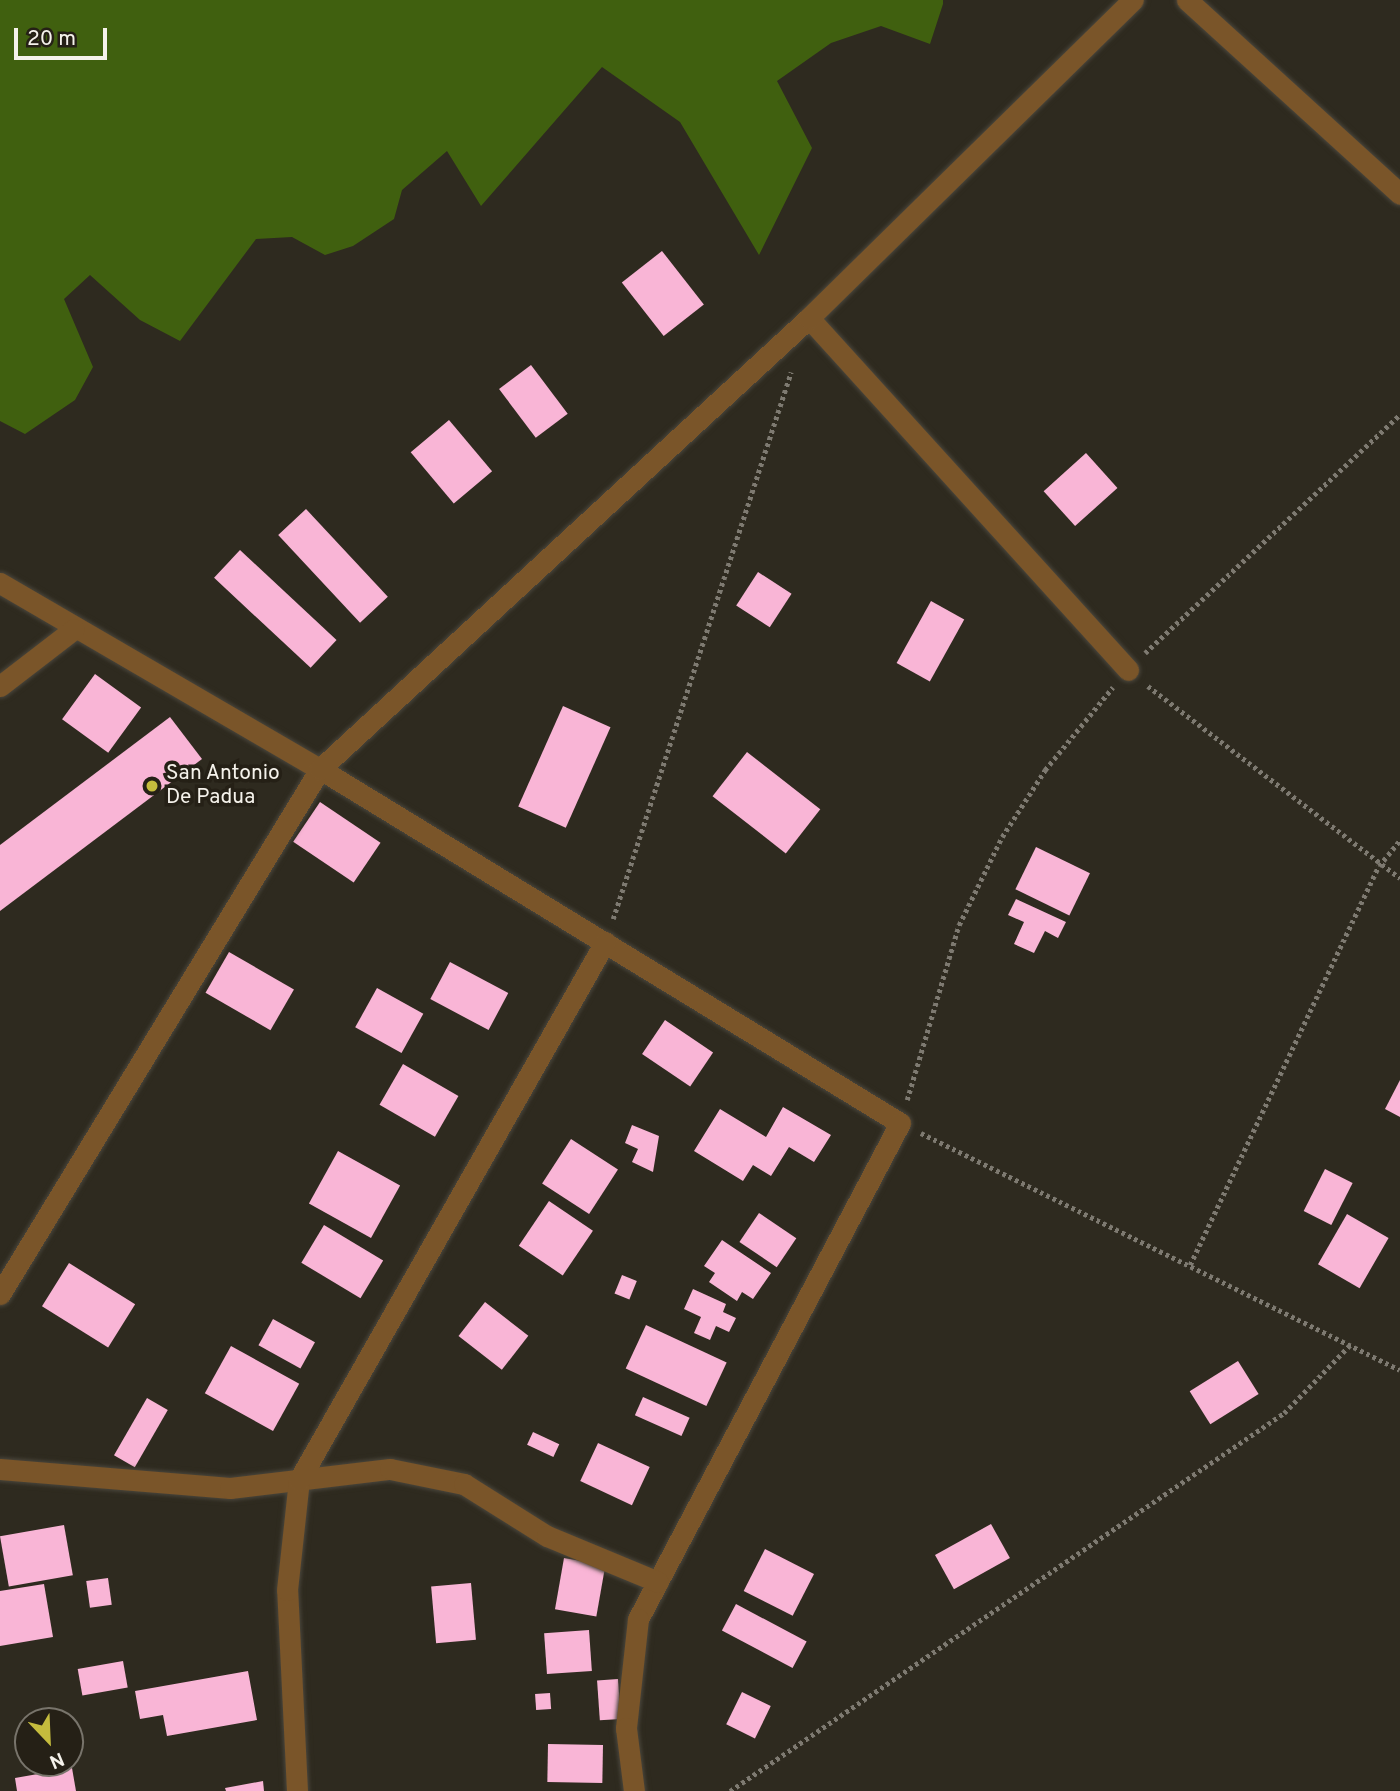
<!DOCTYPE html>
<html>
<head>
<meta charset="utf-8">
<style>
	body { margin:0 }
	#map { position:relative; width:1400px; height:1791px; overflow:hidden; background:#2e2a1f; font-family:Overpass,sans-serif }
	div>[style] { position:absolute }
	.forest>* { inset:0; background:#40600f }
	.building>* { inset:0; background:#f9b5d6; transform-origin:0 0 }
	.path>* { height:4.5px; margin-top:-2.25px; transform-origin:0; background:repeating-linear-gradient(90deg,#7e7a71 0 3.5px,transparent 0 7px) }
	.roads { filter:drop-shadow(0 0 2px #4a463c) drop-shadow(0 0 2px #4a463c) }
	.street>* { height:21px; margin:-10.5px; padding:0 10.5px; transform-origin:10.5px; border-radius:10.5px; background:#7a5529 }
	.dots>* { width:19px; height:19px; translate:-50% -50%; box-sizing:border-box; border:4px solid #252016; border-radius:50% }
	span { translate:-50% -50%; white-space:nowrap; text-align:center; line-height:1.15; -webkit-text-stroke:7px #252016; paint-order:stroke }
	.poi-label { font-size:21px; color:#f5f2eb }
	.left { translate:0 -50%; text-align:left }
	.north { position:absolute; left:14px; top:1707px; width:70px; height:70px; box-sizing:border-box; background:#252016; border:2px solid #78746b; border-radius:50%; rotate:157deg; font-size:19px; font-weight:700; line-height:28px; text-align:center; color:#f5f2eb }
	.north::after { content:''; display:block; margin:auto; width:24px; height:32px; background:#c5bc3d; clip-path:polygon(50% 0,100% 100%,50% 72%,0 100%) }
	.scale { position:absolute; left:14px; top:28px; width:93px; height:32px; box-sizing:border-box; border:4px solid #f5f2eb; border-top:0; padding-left:9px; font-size:21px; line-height:24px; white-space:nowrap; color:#f5f2eb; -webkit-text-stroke:5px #252016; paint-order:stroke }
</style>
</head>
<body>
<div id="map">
	<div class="forest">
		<i style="clip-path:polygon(0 0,943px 0,943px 4px,930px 44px,881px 26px,831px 43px,777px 81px,812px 148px,759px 255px,680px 122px,602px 67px,481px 206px,447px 151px,402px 190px,394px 219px,353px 246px,325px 255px,292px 237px,256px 239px,180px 341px,140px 320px,90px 275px,64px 299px,93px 367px,75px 400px,25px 434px,0 421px)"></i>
	</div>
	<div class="building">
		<i style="left:662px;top:251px;width:68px;height:51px;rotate:52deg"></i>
		<i style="left:531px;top:365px;width:61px;height:40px;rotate:53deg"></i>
		<i style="left:449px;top:420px;width:67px;height:50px;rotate:50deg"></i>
		<i style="left:1086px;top:453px;width:47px;height:57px;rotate:48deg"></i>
		<i style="left:306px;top:509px;width:120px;height:38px;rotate:47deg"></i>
		<i style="left:240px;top:550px;width:132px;height:38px;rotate:43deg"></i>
		<i style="left:758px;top:572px;width:40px;height:40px;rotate:33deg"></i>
		<i style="left:931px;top:601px;width:38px;height:71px;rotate:29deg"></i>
		<i style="left:95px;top:674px;width:57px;height:56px;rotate:36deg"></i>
		<i style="left:563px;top:706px;width:52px;height:110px;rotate:24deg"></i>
		<i style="clip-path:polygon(170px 717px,202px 759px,0 911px,0 845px)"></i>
		<i style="left:747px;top:752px;width:93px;height:56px;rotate:38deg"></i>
		<i style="left:320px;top:802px;width:73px;height:48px;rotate:34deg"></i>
		<i style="left:1036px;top:847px;width:60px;height:47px;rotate:26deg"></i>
		<i style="clip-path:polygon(1016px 899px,1066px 922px,1058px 938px,1045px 931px,1034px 953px,1014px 944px,1024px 922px,1008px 915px)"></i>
		<i style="left:229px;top:952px;width:75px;height:47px;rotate:30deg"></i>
		<i style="left:450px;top:962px;width:66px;height:42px;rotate:28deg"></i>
		<i style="left:377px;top:988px;width:53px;height:45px;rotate:29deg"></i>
		<i style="left:665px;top:1020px;width:58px;height:41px;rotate:34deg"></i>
		<i style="left:403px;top:1064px;width:64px;height:47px;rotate:30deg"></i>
		<i style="clip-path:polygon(1400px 1080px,1400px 1117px,1385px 1109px)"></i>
		<i style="clip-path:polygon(783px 1107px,831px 1135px,814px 1162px,789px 1147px,771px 1176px,753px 1165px,743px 1181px,694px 1151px,720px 1109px,766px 1137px)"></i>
		<i style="clip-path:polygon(632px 1125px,659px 1136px,653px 1172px,632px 1162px,638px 1149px,625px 1143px)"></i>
		<i style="left:571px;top:1139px;width:56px;height:53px;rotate:33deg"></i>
		<i style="left:338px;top:1151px;width:71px;height:60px;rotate:29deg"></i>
		<i style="left:1325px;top:1169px;width:31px;height:47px;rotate:27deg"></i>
		<i style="left:549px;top:1201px;width:53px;height:54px;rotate:34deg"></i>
		<i style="left:759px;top:1213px;width:45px;height:35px;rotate:34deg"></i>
		<i style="left:1347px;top:1214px;width:48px;height:58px;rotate:30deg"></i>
		<i style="left:324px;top:1225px;width:69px;height:44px;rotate:31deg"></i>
		<i style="clip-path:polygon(722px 1240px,771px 1273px,753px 1299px,742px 1292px,737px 1301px,709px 1282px,715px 1273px,704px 1266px)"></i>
		<i style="left:69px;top:1263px;width:78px;height:51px;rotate:32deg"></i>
		<i style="left:622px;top:1275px;width:16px;height:20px;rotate:22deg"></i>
		<i style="clip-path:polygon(693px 1289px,726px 1304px,723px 1312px,736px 1318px,729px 1332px,716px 1326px,710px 1340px,694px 1333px,701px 1317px,684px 1309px)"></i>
		<i style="left:485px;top:1302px;width:55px;height:43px;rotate:38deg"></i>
		<i style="left:273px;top:1319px;width:48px;height:30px;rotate:29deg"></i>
		<i style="left:646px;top:1325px;width:89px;height:48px;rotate:25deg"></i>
		<i style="left:231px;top:1346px;width:78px;height:54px;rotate:29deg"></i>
		<i style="left:1238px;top:1361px;width:39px;height:57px;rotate:58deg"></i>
		<i style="left:643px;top:1397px;width:51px;height:20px;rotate:24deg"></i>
		<i style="left:147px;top:1398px;width:24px;height:66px;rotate:30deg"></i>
		<i style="left:533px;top:1432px;width:29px;height:14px;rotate:25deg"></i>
		<i style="left:598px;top:1443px;width:57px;height:42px;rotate:25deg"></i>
		<i style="left:991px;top:1524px;width:39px;height:64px;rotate:61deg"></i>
		<i style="left:64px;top:1525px;width:51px;height:65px;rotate:80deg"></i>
		<i style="left:765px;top:1549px;width:55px;height:47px;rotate:27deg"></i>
		<i style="left:564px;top:1558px;width:42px;height:52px;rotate:10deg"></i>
		<i style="left:108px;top:1578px;width:27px;height:22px;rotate:82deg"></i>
		<i style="left:471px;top:1583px;width:57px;height:40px;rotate:85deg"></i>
		<i style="clip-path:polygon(44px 1584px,53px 1637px,0 1646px,0 1591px)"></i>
		<i style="left:736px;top:1604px;width:80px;height:30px;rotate:28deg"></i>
		<i style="left:589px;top:1630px;width:41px;height:45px;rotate:86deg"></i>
		<i style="left:123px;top:1661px;width:27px;height:46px;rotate:80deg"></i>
		<i style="clip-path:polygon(248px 1671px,257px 1720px,167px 1736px,163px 1715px,140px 1719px,135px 1691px)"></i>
		<i style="left:618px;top:1679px;width:40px;height:21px;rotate:86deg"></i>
		<i style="left:742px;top:1692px;width:32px;height:36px;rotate:26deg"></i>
		<i style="left:550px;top:1693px;width:16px;height:15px;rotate:86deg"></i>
		<i style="clip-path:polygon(28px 1726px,28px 1760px,23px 1761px,18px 1728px)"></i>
		<i style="left:548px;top:1744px;width:55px;height:38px;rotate:1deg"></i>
		<i style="clip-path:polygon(72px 1768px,76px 1791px,17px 1791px,15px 1778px)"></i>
		<i style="clip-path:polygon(263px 1781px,264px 1791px,226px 1791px,225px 1788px)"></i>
	</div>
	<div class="path">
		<i style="left:1145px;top:653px;width:349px;rotate:-43.1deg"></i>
		<i style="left:1148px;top:686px;width:317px;rotate:37.3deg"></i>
		<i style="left:613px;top:919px;width:575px;rotate:-71.97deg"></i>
		<i style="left:907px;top:1100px;width:183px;rotate:-73.5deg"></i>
		<i style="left:959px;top:925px;width:98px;rotate:-64deg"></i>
		<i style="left:1002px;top:837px;width:80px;rotate:-57.3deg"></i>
		<i style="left:1045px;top:770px;width:107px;rotate:-50.7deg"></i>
		<i style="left:921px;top:1133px;width:534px;rotate:26.33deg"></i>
		<i style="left:1190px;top:1265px;width:441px;rotate:-64.7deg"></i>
		<i style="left:1379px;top:866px;width:33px;rotate:-51deg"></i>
		<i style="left:730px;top:1791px;width:671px;rotate:-34.31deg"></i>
		<i style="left:1284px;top:1413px;width:95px;rotate:-45.9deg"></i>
	</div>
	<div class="roads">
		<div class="street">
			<i style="left:1187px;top:0;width:288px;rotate:42.3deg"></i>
			<i style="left:809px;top:318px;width:475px;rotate:47.8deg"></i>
			<i style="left:0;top:583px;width:370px;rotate:30.2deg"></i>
			<i style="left:320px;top:769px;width:679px;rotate:31.4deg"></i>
			<i style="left:900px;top:1123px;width:561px;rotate:117.84deg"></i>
			<i style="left:638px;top:1619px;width:110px;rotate:96.3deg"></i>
			<i style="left:626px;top:1728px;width:64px;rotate:82.8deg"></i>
			<i style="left:0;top:686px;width:93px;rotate:-37.6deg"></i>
			<i style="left:0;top:1294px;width:615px;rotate:-58.64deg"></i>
			<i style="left:320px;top:769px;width:665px;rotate:-42.69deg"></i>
			<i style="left:809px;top:318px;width:454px;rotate:-44.5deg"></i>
			<i style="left:0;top:1469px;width:231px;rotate:4.7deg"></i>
			<i style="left:230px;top:1488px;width:161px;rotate:-6.8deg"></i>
			<i style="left:390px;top:1469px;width:76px;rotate:11.5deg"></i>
			<i style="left:464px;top:1484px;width:98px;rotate:32.1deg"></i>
			<i style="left:547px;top:1536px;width:120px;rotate:22.5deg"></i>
			<i style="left:297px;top:1791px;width:201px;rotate:-92.8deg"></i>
			<i style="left:287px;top:1590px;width:111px;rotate:-83.8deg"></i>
			<i style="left:299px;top:1480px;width:619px;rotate:-60.37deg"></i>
		</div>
	</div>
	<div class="dots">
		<i style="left:152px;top:786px;background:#c5bc3d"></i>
	</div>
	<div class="poi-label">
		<span class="left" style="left:166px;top:786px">San Antonio<br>De Padua</span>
	</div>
	<div class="north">N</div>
	<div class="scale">20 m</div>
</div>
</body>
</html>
